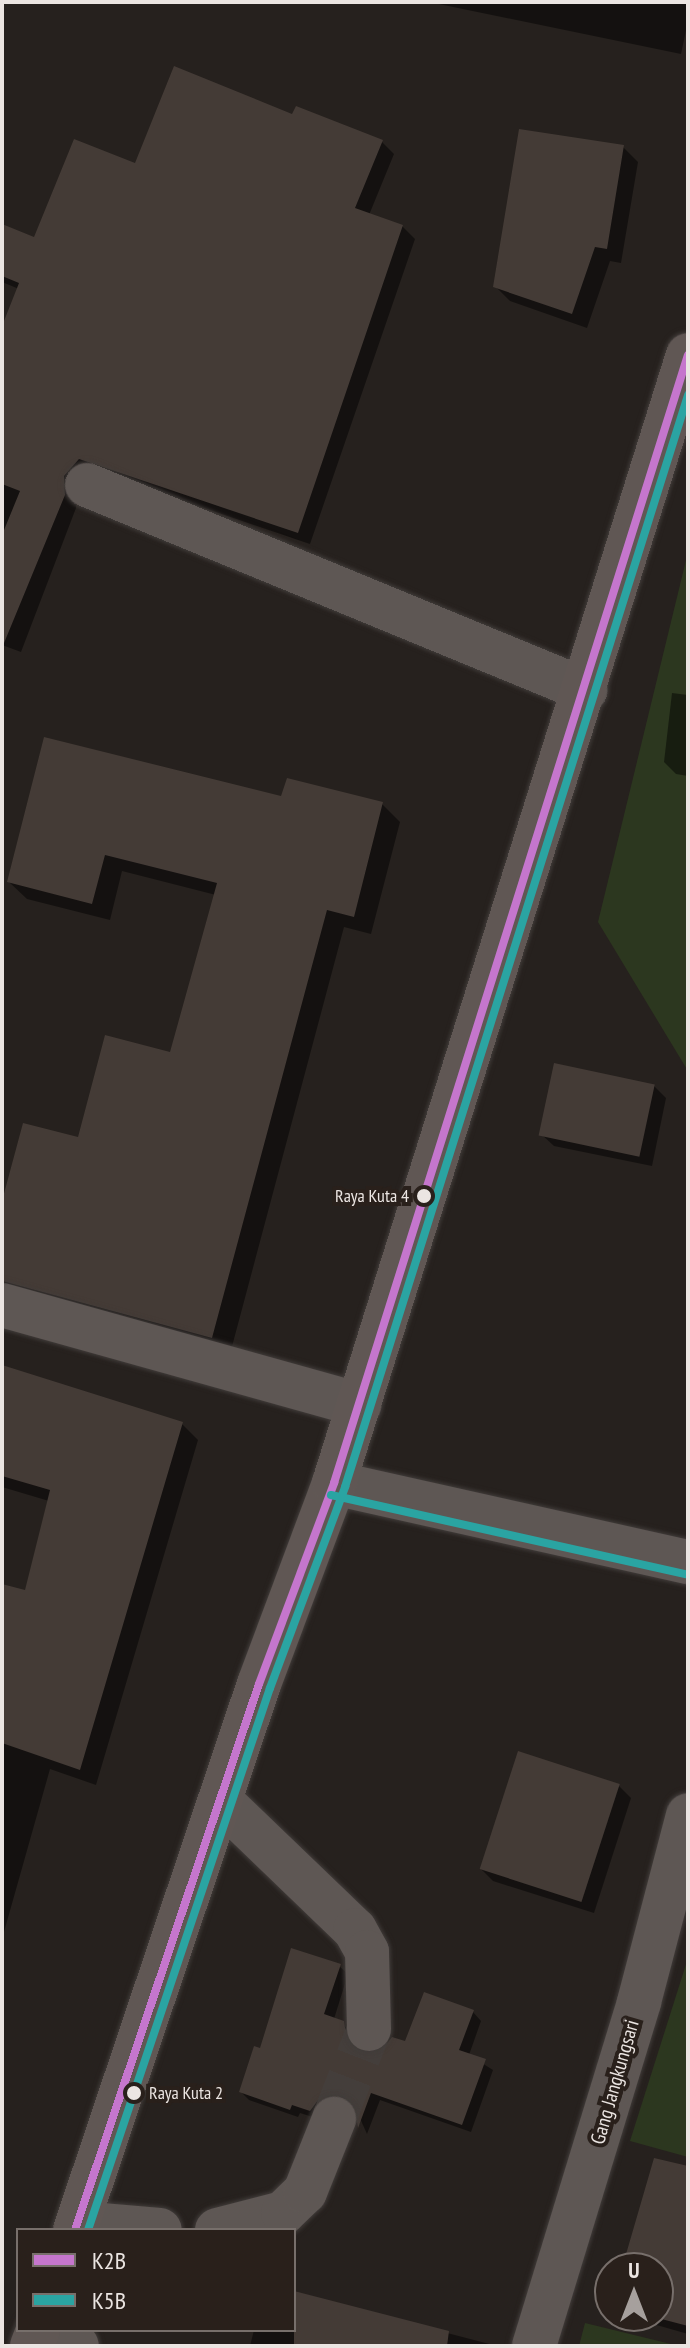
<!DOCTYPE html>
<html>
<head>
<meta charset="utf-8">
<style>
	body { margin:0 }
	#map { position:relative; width:690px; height:2348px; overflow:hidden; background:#26211e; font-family:"PT Sans Narrow",sans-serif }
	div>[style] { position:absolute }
	.green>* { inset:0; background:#2c371f }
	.shadow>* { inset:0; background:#0007 }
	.building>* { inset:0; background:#443b36; transform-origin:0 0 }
	.minor-tunnel>* { height:44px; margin-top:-22px; transform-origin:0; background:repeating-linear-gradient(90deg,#443e3b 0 44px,transparent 0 66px) }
	.roads { filter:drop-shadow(0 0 2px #413c3a) drop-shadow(0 0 2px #413c3a) }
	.minor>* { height:44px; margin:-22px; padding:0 22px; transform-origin:22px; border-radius:22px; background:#5e5754 }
	.major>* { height:44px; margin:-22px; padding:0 22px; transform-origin:22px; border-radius:22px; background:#605754 }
	.bus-1>* { height:8px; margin:-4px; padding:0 4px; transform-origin:4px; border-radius:4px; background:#c576cd }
	.bus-2>* { height:8px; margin:-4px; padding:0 4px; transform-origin:4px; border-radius:4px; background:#2aa4a2 }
	.dots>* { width:22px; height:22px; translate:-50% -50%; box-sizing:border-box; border:4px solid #29201b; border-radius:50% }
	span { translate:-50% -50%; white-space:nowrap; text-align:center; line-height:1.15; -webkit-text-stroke:8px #29201b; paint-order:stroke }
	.bus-label { font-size:18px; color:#ebe5e2 }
	.right { translate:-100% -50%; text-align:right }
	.left { translate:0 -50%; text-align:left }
	.street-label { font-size:20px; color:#ebe5e2 }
	.frame { position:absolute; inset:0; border:4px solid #ebe5e2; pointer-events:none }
	.legend { position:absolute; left:16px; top:2228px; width:280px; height:104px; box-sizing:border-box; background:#29201b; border:2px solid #776f6b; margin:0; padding:10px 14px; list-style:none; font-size:24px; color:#ebe5e2 }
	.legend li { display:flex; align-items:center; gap:16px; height:40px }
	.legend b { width:40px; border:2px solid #776f6b }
	.north { position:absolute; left:594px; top:2252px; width:80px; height:80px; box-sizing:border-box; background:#29201b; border:2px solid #776f6b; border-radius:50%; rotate:0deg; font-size:22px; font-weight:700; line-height:32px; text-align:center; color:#ebe5e2 }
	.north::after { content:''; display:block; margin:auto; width:28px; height:36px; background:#a6a09d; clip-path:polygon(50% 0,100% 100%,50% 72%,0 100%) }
</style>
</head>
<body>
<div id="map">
	<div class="green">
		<i style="clip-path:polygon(688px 552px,688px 1071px,598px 922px)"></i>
		<i style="clip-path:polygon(688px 1958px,688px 2157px,630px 2141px)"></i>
		<i style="clip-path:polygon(585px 2323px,679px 2346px,579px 2346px)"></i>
	</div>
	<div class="shadow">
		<i style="clip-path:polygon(429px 2px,688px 2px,688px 21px,681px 54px)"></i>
		<i style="clip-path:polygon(294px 117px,382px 142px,394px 154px,369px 215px,402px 226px,415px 239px,310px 544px,92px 470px,75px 489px,76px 508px,21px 652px,2px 645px,2px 331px,19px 289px,2px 282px,2px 226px,35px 240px,136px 165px)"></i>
		<i style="clip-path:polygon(623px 147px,638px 162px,621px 263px,610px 261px,587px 328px,510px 301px,495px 286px)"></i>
		<i style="clip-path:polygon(672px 693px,688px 695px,688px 776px,676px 774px,664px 762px)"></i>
		<i style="clip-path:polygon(282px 799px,382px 804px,400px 822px,371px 934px,344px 927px,230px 1354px,2px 1296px,2px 1209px,172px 1054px,216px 895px,122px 871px,110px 920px,27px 899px,9px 882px)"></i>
		<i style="clip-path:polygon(654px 1086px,666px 1098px,652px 1166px,554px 1146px,541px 1134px)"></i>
		<i style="clip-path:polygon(2px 1367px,182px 1424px,198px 1440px,96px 1785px,50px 1769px,2px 1939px,2px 1586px,26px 1593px,49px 1501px,2px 1487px)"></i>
		<i style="clip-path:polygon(619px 1786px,631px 1798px,594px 1913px,493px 1881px,481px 1869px)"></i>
		<i style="clip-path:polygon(339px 1966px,348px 1974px,334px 2019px,352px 2031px,355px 2051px,382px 2053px,473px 2012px,481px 2021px,469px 2055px,493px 2070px,471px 2132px,380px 2100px,367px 2134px,353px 2103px,328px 2107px,319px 2119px,300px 2113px,298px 2117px,249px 2100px,241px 2092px,261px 2050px)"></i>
		<i style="clip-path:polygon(688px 2168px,688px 2334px,625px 2316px,658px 2316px,658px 2268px,625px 2268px)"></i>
		<i style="clip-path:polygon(294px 2293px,497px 2346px,250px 2346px,254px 2330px,294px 2330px)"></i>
	</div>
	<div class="building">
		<i style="clip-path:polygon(174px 66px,292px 114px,296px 106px,383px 140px,355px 208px,403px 225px,298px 533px,79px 459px,64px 476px,65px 495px,2px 648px,2px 535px,20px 491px,2px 484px,2px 326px,19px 283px,2px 276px,2px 224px,34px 237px,74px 139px,135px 163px)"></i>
		<i style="clip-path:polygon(519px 129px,624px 145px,607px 249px,595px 247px,572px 314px,493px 287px)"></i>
		<i style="clip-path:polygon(44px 737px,281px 796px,287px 778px,383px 802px,354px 917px,327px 910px,212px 1338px,2px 1281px,2px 1201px,23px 1123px,78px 1137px,105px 1035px,170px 1052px,217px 883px,105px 855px,92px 904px,7px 882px)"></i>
		<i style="left:554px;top:1063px;width:103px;height:74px;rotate:12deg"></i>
		<i style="clip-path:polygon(2px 1365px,183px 1422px,80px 1770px,2px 1743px,2px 1584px,25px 1590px,50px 1490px,2px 1476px)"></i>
		<i style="left:518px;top:1751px;width:107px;height:124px;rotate:18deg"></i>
		<i style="clip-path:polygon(291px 1948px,341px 1964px,324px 2014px,344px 2021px,347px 2041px,358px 2051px,381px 2051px,392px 2037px,405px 2041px,424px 1992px,474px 2010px,459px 2050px,486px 2059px,462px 2125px,371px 2093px,358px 2128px,354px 2104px,342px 2096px,319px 2099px,310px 2111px,292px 2105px,290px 2110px,239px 2092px,254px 2046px,260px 2048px)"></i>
		<i style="clip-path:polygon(654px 2158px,688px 2166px,688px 2326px,650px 2316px,658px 2316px,658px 2268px,622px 2268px)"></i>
		<i style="clip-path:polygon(294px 2291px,449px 2331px,447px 2346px,294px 2346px)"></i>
	</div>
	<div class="minor-tunnel">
		<i style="left:334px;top:2119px;width:97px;rotate:-68.7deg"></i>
	</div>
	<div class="roads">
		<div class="minor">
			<i style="left:87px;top:485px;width:539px;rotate:22.37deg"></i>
			<i style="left:2px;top:1305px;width:371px;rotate:15.6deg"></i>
			<i style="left:334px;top:1483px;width:363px;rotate:12.6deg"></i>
			<i style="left:223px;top:1803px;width:183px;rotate:43.9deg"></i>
			<i style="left:355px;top:1930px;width:25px;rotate:61deg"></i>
			<i style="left:367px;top:1952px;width:77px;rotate:88.5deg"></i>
			<i style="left:78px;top:2223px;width:82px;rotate:4.9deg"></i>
			<i style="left:217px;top:2230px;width:68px;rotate:-14.4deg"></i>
			<i style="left:283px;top:2213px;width:30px;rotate:-44deg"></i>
			<i style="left:305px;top:2192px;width:79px;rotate:-68.3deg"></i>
			<i style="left:56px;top:2330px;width:26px;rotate:37deg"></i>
			<i style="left:534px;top:2346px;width:360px;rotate:-73deg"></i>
			<i style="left:639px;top:2002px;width:193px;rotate:-75.3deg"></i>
		</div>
		<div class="major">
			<i style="left:75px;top:2230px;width:576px;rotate:-71.38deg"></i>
			<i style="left:259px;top:1684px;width:215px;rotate:-69.5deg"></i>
			<i style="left:334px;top:1483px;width:1182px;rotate:-72.58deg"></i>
			<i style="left:32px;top:2346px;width:17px;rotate:-69deg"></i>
		</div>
	</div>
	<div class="bus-1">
		<i style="left:75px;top:2230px;width:576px;rotate:-71.38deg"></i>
		<i style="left:259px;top:1684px;width:215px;rotate:-69.5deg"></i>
		<i style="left:334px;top:1483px;width:1182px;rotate:-72.58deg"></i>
	</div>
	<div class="bus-2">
		<i style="left:331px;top:1495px;width:363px;rotate:12.6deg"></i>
		<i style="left:88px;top:2230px;width:572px;rotate:-71.44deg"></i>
		<i style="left:270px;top:1688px;width:215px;rotate:-69.5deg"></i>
		<i style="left:345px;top:1487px;width:1145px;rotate:-72.56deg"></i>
	</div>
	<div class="dots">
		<i style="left:424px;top:1196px;background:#ebe5e2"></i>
		<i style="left:134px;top:2093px;background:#ebe5e2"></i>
	</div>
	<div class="bus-label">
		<span class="right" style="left:409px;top:1196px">Raya Kuta 4</span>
		<span class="left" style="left:149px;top:2093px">Raya Kuta 2</span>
	</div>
	<div class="street-label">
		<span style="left:615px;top:2082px;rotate:-74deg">Gang Jangkungsari</span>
	</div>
	<div class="frame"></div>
	<ul class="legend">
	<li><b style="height:10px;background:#c576cd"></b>K2B</li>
	<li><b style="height:10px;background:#2aa4a2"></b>K5B</li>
	</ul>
	<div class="north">U</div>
</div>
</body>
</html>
